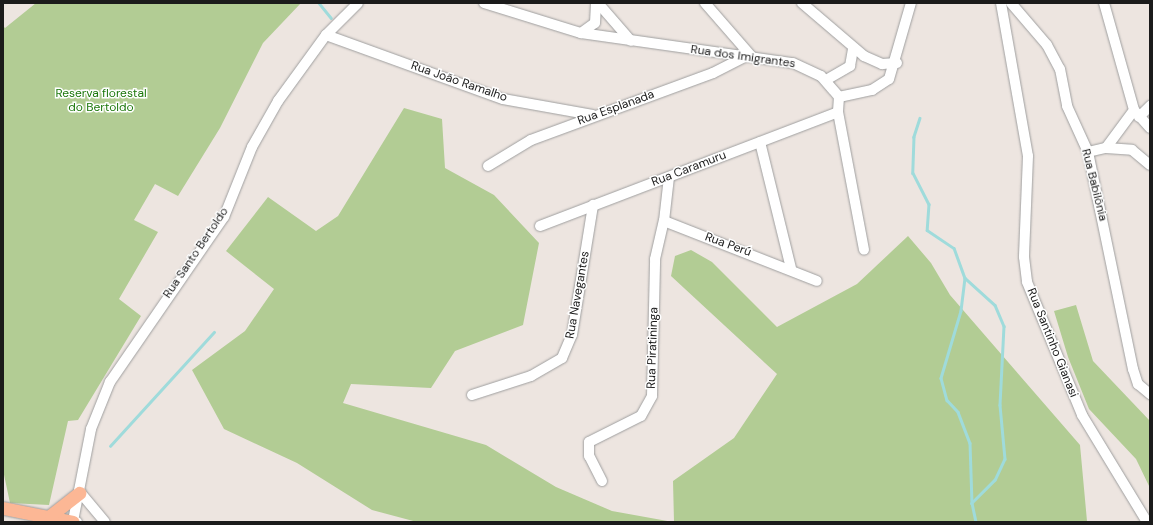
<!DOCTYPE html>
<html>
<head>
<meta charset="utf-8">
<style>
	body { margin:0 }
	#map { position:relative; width:1153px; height:525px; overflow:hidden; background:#ede5e0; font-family:"DM Sans",sans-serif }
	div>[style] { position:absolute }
	.forest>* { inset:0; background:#b2cc94 }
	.stream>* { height:2.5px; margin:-1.25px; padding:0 1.25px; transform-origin:1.25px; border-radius:1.25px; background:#9fdbdb }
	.roads { filter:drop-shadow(0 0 1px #9f9f9f) drop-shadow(0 0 1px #9f9f9f) }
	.minor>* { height:10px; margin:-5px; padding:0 5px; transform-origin:5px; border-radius:5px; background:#fff }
	.major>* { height:13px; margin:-6.5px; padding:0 6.5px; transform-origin:6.5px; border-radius:6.5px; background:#fcb795 }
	span { translate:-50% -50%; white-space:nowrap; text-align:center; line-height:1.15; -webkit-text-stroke:3px #fff; paint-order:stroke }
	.street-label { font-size:12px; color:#1b1b1b }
	.park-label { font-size:12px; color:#1b770a }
	.frame { position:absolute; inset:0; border:4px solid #1b1b1b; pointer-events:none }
</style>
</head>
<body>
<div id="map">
	<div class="forest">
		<i style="clip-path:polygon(36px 3px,301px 3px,263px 43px,220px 128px,178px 196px,155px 184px,134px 220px,158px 232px,119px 299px,141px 316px,78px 420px,68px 421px,49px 505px,10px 503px,3px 470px,3px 26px,5px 28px)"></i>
		<i style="clip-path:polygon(404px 108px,442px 119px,445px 168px,494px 195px,539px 243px,523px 325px,455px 351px,431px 388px,351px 384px,343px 403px,486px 445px,556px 487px,612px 511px,673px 522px,417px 522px,372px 510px,297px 463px,224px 429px,192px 370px,245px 331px,274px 289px,226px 251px,268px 197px,316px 231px,338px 216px)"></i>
		<i style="clip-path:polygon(908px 236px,931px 263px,950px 295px,1080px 445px,1087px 521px,674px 522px,673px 481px,734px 438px,777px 374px,671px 276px,675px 256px,691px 250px,712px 262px,777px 327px,857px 284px)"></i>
		<i style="clip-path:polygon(1076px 305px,1093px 361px,1150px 421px,1150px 488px,1136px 459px,1089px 409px,1068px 357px,1054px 311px)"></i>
	</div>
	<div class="stream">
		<i style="left:319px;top:3px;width:19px;rotate:51deg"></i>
		<i style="left:920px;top:118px;width:20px;rotate:108deg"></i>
		<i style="left:914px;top:137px;width:36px;rotate:92deg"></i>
		<i style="left:913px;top:173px;width:35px;rotate:63deg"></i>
		<i style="left:929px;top:204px;width:26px;rotate:94deg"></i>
		<i style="left:927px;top:230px;width:32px;rotate:34deg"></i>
		<i style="left:954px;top:248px;width:32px;rotate:70deg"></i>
		<i style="left:965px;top:278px;width:40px;rotate:42deg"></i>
		<i style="left:995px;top:305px;width:23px;rotate:67deg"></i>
		<i style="left:1004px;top:326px;width:79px;rotate:92.9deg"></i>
		<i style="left:1000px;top:405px;width:54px;rotate:84.7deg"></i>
		<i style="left:1005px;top:459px;width:23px;rotate:115deg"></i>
		<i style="left:995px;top:480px;width:33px;rotate:135deg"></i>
		<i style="left:972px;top:503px;width:19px;rotate:78deg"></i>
		<i style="left:965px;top:278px;width:33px;rotate:97deg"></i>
		<i style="left:961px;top:311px;width:70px;rotate:106.6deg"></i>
		<i style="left:941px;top:378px;width:23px;rotate:75deg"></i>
		<i style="left:947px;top:400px;width:16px;rotate:47deg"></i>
		<i style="left:958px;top:412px;width:33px;rotate:69deg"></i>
		<i style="left:970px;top:443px;width:60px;rotate:88.1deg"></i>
		<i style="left:110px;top:446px;width:154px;rotate:-47.6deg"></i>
	</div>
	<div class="roads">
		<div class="minor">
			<i style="left:484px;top:3px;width:102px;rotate:17.2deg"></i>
			<i style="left:581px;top:33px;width:214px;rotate:8.1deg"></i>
			<i style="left:793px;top:63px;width:31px;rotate:25deg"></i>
			<i style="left:821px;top:76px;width:28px;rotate:49deg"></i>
			<i style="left:839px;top:97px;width:15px;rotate:94deg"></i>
			<i style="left:838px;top:112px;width:140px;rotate:79.3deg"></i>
			<i style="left:598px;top:3px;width:50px;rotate:49deg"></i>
			<i style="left:705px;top:3px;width:72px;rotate:49deg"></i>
			<i style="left:802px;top:3px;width:82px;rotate:40.5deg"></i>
			<i style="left:864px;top:56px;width:20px;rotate:24deg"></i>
			<i style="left:882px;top:64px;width:15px;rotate:-4deg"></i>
			<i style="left:1001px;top:3px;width:155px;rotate:80deg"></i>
			<i style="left:1028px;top:156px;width:101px;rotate:92.3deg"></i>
			<i style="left:1024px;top:257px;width:25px;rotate:83deg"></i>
			<i style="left:1027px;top:282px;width:144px;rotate:67.5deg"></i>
			<i style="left:1082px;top:415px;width:125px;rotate:58.7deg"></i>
			<i style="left:1011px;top:3px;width:55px;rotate:49.4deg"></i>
			<i style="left:1047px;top:45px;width:27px;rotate:62deg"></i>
			<i style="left:1060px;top:69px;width:38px;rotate:79deg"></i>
			<i style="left:1067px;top:106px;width:51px;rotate:65.5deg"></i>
			<i style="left:1088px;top:152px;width:222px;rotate:78.3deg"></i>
			<i style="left:1133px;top:369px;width:16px;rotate:72deg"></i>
			<i style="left:1138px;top:384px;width:16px;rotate:40deg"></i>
			<i style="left:1104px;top:3px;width:111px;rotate:74.3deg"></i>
			<i style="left:1134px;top:110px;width:24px;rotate:48deg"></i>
			<i style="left:581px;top:33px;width:17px;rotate:-36deg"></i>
			<i style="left:595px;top:23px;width:20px;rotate:-87deg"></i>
			<i style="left:326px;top:35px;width:188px;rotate:19.9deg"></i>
			<i style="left:503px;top:99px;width:91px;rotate:10.1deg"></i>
			<i style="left:826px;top:80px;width:28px;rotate:-30deg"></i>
			<i style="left:850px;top:66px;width:17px;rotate:-80deg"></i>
			<i style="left:839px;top:97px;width:34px;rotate:-12deg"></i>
			<i style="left:872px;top:90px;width:20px;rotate:-33deg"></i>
			<i style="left:889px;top:79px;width:79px;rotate:-73.9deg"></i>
			<i style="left:1139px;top:117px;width:16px;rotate:-45deg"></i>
			<i style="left:760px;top:142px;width:130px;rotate:76.2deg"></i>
			<i style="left:1106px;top:148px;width:47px;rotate:-53.6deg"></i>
			<i style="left:1088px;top:152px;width:18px;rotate:-13deg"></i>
			<i style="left:1106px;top:148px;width:26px;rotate:4deg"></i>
			<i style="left:1132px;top:150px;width:23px;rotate:40deg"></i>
			<i style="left:488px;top:166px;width:50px;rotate:-31.2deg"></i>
			<i style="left:531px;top:140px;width:194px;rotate:-20.2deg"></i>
			<i style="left:713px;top:73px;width:38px;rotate:-27deg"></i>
			<i style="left:664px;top:221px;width:164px;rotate:21.4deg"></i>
			<i style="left:540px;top:226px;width:319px;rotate:-20.9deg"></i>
			<i style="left:472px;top:395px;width:62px;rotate:-17.9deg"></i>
			<i style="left:531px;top:376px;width:36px;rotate:-30deg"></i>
			<i style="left:562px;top:358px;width:25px;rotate:-67deg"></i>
			<i style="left:572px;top:335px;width:132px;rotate:-80.8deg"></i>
			<i style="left:602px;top:481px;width:28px;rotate:-117deg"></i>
			<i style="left:589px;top:456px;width:14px;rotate:-90deg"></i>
			<i style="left:589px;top:442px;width:58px;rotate:-26.6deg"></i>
			<i style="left:641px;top:416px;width:23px;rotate:-61deg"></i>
			<i style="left:652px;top:396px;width:137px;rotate:-88.7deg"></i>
			<i style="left:655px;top:259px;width:39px;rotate:-77deg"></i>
			<i style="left:664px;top:221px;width:44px;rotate:-83.5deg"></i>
			<i style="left:79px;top:491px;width:40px;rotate:50deg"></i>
			<i style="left:77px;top:522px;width:4px;rotate:-166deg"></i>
			<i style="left:73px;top:521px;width:94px;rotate:-78.9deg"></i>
			<i style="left:91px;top:429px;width:51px;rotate:-68deg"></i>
			<i style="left:110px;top:382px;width:201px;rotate:-55.4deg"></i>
			<i style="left:224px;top:217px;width:75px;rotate:-68.2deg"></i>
			<i style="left:252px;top:147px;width:53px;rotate:-60.5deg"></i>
			<i style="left:278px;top:101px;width:82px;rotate:-54deg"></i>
			<i style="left:326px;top:35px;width:45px;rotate:-45deg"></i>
		</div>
		<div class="major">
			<i style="left:3px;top:508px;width:71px;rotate:11.3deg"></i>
			<i style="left:51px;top:515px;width:36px;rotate:-38deg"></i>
		</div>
	</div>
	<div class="street-label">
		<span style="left:743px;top:57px;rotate:8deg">Rua dos Imigrantes</span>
		<span style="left:459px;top:82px;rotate:19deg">Rua João Ramalho</span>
		<span style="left:616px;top:108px;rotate:-20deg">Rua Esplanada</span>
		<span style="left:689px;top:169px;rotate:-21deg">Rua Caramuru</span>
		<span style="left:1094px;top:185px;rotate:76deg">Rua Babilônia</span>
		<span style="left:728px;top:245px;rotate:20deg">Rua Perú</span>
		<span style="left:196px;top:253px;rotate:-56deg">Rua Santo Bertoldo</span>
		<span style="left:578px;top:295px;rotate:-80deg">Rua Navegantes</span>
		<span style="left:1052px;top:343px;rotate:68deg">Rua Santinho Gianasi</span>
		<span style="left:653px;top:348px;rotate:-88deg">Rua Piratininga</span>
	</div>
	<div class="park-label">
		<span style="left:101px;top:101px">Reserva florestal<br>do Bertoldo</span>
	</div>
	<div class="frame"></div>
</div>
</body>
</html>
